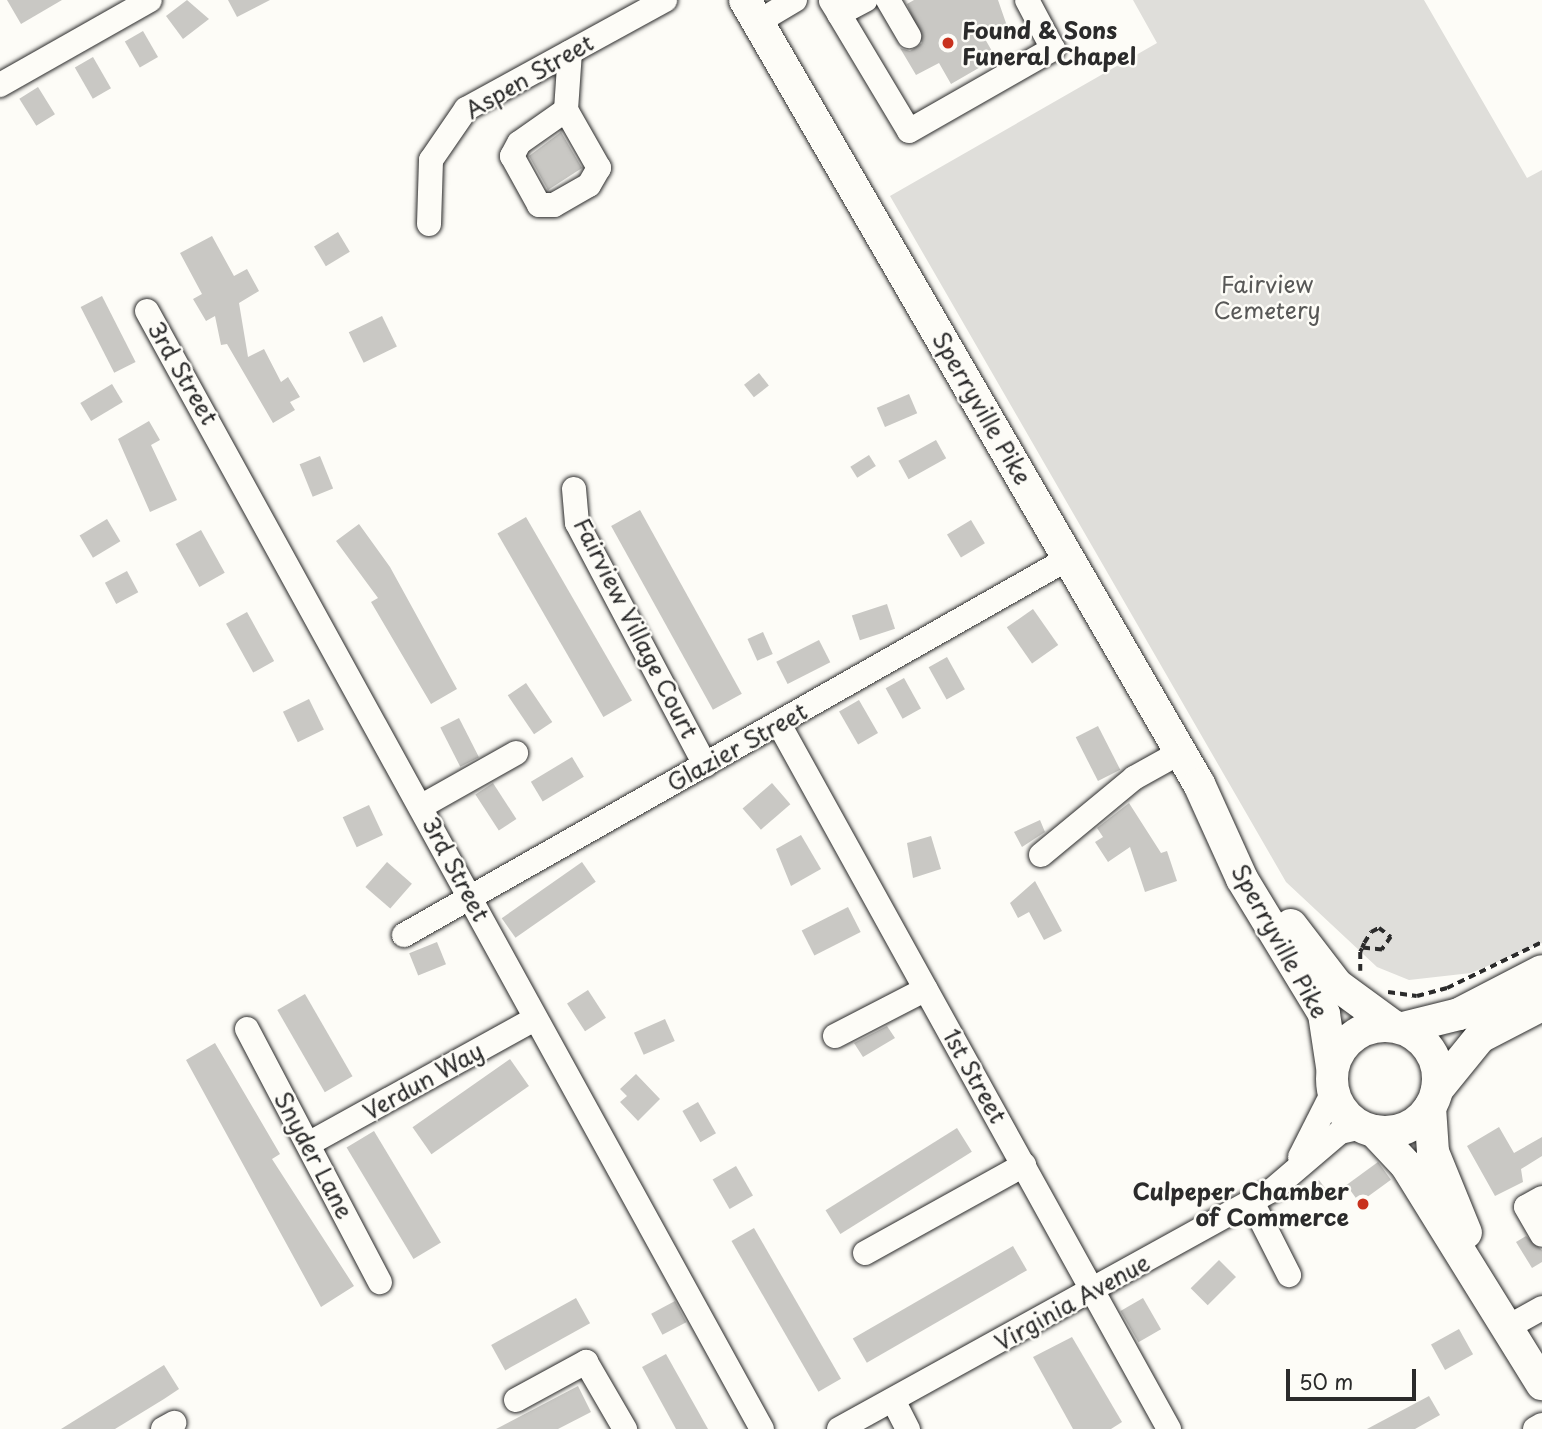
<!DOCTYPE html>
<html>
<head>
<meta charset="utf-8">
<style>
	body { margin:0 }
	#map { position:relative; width:1542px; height:1429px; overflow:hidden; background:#fdfcf7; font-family:"Playpen Sans",sans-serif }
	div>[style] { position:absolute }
	.green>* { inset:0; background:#dfdeda }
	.building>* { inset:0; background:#c9c8c4; transform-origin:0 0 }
	.path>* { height:3.5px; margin-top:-1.75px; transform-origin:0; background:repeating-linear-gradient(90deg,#2b2b2b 0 7px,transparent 0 12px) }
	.roads { filter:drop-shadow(0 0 2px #2b2b2b) drop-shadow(0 0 2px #2b2b2b) }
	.minor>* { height:24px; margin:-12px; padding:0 12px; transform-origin:12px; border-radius:12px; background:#fdfcf7 }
	.major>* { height:32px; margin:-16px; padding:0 16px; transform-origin:16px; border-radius:16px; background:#fdfcf7 }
	.major>.ring { margin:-16px; padding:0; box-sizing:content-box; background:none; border:32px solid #fdfcf7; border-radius:50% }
	.dots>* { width:19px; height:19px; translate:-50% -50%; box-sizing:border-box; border:4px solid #fdfcf7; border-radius:50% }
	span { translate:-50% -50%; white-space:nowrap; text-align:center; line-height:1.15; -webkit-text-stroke:5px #fdfcf7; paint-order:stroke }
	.poi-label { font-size:23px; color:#2b2b2b; font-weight:700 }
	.left { translate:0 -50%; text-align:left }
	.right { translate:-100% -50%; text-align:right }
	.street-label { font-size:23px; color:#2b2b2b }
	.park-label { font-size:23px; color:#585857 }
	.scale { position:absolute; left:1286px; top:1369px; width:130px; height:32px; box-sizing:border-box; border:4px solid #2b2b2b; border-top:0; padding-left:9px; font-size:21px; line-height:24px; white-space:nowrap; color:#2b2b2b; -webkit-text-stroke:5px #fdfcf7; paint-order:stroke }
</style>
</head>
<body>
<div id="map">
	<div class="green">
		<i style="clip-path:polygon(1133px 0,1424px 0,1527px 178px,1542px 170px,1542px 943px,1471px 973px,1409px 980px,1377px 967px,1286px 882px,890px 196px,1157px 43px)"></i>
	</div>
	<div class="building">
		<i style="clip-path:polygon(7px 0,62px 0,21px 24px)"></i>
		<i style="clip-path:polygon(187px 0,209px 19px,183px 39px,166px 16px)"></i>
		<i style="clip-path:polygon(228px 0,270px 0,237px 17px)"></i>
		<i style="clip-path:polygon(914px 0,998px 0,1007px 26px,985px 39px,996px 58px,951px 84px,939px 63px,916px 75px,900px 48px,910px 51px,922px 43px,907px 4px)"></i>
		<i style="left:143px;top:31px;width:30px;height:21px;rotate:60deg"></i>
		<i style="left:93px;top:57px;width:36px;height:21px;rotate:60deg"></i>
		<i style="left:38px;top:87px;width:32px;height:22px;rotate:58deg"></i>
		<i style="clip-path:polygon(561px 132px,582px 168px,548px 190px,529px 156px)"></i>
		<i style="left:338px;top:232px;width:23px;height:28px;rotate:59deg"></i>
		<i style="clip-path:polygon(212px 236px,234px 276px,247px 269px,259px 291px,239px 303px,248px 357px,264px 349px,281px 382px,288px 377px,300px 397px,290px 402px,295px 410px,273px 423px,227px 344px,221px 345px,215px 316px,206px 321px,193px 299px,202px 294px,180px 253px)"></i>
		<i style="left:102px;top:296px;width:74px;height:24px;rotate:63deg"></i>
		<i style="left:382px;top:316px;width:34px;height:37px;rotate:64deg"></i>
		<i style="left:759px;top:373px;width:16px;height:19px;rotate:52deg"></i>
		<i style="left:112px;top:384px;width:21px;height:37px;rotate:59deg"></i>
		<i style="left:909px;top:394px;width:21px;height:35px;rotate:67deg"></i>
		<i style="clip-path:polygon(149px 421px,160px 440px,151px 445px,177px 500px,150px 512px,118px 439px)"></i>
		<i style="left:936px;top:440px;width:21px;height:43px;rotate:61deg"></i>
		<i style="left:869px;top:455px;width:13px;height:22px;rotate:58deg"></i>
		<i style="left:320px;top:456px;width:35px;height:22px;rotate:68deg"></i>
		<i style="left:640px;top:510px;width:210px;height:33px;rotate:61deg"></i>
		<i style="left:526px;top:517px;width:212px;height:33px;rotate:60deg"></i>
		<i style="left:107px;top:519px;width:26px;height:32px;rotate:59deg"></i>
		<i style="left:971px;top:520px;width:27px;height:28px;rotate:59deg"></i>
		<i style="clip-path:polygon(359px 524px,390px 567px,457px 689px,431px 704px,371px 602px,378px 598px,336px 541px)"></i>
		<i style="left:201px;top:530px;width:49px;height:29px;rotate:61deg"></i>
		<i style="left:127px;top:571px;width:24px;height:25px;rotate:62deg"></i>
		<i style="left:887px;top:604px;width:26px;height:37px;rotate:72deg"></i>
		<i style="left:1033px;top:609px;width:44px;height:32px;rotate:55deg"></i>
		<i style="left:247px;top:612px;width:56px;height:24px;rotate:61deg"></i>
		<i style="left:763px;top:632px;width:24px;height:17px;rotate:66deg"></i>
		<i style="left:819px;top:640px;width:25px;height:48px;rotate:63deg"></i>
		<i style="left:947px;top:657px;width:37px;height:21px;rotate:61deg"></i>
		<i style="left:904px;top:678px;width:35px;height:21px;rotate:61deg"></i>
		<i style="left:526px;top:683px;width:47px;height:22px;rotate:56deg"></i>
		<i style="left:309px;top:699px;width:34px;height:29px;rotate:64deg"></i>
		<i style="left:859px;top:700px;width:38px;height:23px;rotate:60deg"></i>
		<i style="left:459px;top:718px;width:44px;height:21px;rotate:63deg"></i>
		<i style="left:1098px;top:726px;width:49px;height:25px;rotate:63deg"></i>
		<i style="left:572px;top:757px;width:23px;height:48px;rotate:59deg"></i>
		<i style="left:493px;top:783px;width:43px;height:21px;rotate:57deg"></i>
		<i style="left:772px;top:783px;width:28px;height:39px;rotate:49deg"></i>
		<i style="clip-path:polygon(1129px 803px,1161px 853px,1167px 851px,1177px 881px,1145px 892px,1130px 847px,1108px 862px,1095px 842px,1103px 837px,1097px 828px)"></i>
		<i style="left:369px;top:805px;width:33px;height:29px;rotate:65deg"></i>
		<i style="clip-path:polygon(1040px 820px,1045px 832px,1022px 847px,1014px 832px)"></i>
		<i style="clip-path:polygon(801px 835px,821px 869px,791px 886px,776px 849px)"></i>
		<i style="clip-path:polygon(931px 836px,941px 869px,913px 878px,907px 843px)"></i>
		<i style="left:387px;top:862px;width:33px;height:33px;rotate:41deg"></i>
		<i style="left:582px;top:862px;width:24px;height:98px;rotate:55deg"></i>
		<i style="clip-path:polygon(1035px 881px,1062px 931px,1044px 940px,1029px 912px,1018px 918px,1010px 903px)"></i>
		<i style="left:848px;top:907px;width:28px;height:52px;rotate:63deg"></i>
		<i style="left:437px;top:942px;width:24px;height:30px;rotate:68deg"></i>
		<i style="left:588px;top:990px;width:33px;height:25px;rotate:57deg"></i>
		<i style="left:305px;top:994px;width:95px;height:32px;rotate:60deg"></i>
		<i style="left:665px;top:1019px;width:24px;height:34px;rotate:66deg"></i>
		<i style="clip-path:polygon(887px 1026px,895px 1038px,863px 1057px,854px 1043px)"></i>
		<i style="clip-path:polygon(215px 1043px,280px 1154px,272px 1159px,354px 1286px,321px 1307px,186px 1060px)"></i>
		<i style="left:510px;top:1059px;width:33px;height:119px;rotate:55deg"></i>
		<i style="clip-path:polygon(636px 1074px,660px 1099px,638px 1121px,620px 1102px,627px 1096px,620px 1089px)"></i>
		<i style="left:698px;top:1102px;width:36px;height:18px;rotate:60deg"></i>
		<i style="clip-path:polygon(1499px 1127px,1514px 1153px,1542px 1137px,1542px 1156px,1521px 1169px,1523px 1182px,1495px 1196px,1467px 1146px)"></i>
		<i style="left:957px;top:1128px;width:28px;height:155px;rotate:58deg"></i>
		<i style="left:374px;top:1131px;width:130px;height:32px;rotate:59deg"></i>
		<i style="left:1378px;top:1162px;width:22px;height:39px;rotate:54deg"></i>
		<i style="left:736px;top:1166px;width:34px;height:27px;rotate:60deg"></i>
		<i style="left:1319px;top:1180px;width:15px;height:14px;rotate:53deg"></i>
		<i style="left:754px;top:1228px;width:174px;height:26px;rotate:60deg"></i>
		<i style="clip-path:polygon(1526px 1236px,1542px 1250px,1542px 1262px,1532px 1268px,1516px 1242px)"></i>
		<i style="left:1013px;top:1246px;width:28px;height:185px;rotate:60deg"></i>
		<i style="left:1219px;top:1260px;width:24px;height:40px;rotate:45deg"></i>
		<i style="left:576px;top:1298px;width:29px;height:97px;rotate:61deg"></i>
		<i style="left:1143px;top:1298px;width:36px;height:26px;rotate:60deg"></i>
		<i style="left:675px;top:1301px;width:24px;height:27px;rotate:62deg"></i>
		<i style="left:1459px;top:1329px;width:29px;height:32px;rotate:61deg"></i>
		<i style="clip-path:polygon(1072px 1337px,1122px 1422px,1111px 1429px,1073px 1429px,1033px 1357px)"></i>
		<i style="clip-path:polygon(666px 1354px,708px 1429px,676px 1429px,642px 1367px)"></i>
		<i style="clip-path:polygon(164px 1365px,179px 1389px,164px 1399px,115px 1429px,61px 1429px)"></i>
		<i style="clip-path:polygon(578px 1386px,591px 1412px,558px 1429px,496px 1429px)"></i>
		<i style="clip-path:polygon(1429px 1396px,1440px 1415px,1415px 1429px,1367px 1429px)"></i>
	</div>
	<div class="path">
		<i style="left:1360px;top:971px;width:19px;rotate:-90deg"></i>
		<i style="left:1360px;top:952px;width:4px;rotate:-63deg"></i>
		<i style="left:1362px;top:948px;width:5px;rotate:-68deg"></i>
		<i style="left:1364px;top:943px;width:13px;rotate:-58deg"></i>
		<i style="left:1371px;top:932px;width:9px;rotate:-27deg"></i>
		<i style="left:1379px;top:928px;width:15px;rotate:37deg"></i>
		<i style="left:1391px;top:937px;width:16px;rotate:125deg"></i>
		<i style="left:1382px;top:950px;width:20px;rotate:-174deg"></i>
		<i style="left:1388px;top:992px;width:29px;rotate:8deg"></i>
		<i style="left:1417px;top:996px;width:31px;rotate:-15deg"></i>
		<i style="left:1447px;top:988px;width:106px;rotate:-25.8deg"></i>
	</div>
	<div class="roads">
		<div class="minor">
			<i style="left:888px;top:0;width:42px;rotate:59.7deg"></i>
			<i style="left:831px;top:1px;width:15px;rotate:58deg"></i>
			<i style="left:839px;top:14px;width:30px;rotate:-28deg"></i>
			<i style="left:839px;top:14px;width:136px;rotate:59.1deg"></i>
			<i style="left:909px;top:131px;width:166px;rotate:-29.7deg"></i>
			<i style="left:1053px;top:49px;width:55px;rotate:-118deg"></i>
			<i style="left:758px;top:22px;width:43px;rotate:-30.7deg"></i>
			<i style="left:0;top:85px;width:172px;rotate:-29.5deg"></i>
			<i style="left:566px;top:110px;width:57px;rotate:144.9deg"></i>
			<i style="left:519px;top:143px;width:15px;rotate:118deg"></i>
			<i style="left:512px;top:156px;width:56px;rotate:61.1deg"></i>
			<i style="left:539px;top:205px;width:15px"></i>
			<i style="left:554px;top:205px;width:40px;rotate:-29.7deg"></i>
			<i style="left:589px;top:185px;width:20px;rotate:-60deg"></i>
			<i style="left:599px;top:168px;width:67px;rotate:-119.6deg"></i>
			<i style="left:566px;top:110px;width:58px;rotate:-86.1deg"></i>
			<i style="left:429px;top:224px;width:64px;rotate:-88.2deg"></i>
			<i style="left:431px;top:160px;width:62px;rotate:-55.5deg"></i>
			<i style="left:466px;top:109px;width:227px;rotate:-28.7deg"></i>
			<i style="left:147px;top:311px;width:1276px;rotate:61.19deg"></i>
			<i style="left:574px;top:489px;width:34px;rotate:85deg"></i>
			<i style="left:577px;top:523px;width:274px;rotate:62.1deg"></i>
			<i style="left:779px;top:724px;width:806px;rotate:61.05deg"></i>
			<i style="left:422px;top:806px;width:108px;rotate:-29.4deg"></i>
			<i style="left:1041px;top:855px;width:121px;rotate:-39.6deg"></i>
			<i style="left:1134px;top:778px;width:54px;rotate:-29deg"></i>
			<i style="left:404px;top:935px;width:764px;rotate:-29.55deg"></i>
			<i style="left:247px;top:1029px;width:286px;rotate:62.3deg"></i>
			<i style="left:835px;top:1036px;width:102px;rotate:-27.3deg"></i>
			<i style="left:310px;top:1143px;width:257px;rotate:-28.9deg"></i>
			<i style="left:1300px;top:1157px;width:73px;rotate:-63.1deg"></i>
			<i style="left:1542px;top:1198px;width:18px;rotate:151deg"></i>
			<i style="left:1526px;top:1207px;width:32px;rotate:60deg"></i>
			<i style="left:1252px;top:1202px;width:82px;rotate:63.1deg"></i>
			<i style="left:865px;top:1253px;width:182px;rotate:-29deg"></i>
			<i style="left:1508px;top:1327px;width:39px;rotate:-29deg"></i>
			<i style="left:516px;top:1400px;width:80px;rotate:-28.5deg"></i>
			<i style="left:586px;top:1362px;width:78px;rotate:59.8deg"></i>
			<i style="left:893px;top:1400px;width:33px;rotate:63deg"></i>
			<i style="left:163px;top:1429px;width:13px;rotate:-29deg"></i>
			<i style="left:839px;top:1429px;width:493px;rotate:-28.9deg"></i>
			<i style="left:1271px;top:1191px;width:91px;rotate:-40.5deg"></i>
			<i style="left:1340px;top:1132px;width:22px;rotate:-13deg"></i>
			<i style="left:1535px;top:1429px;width:8px;rotate:-30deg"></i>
		</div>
		<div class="major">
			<i style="left:745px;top:0;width:906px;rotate:59.93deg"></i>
			<i style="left:1199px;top:784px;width:104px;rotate:65.6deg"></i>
			<i style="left:1242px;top:879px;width:158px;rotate:58.7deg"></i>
			<i style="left:1324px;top:1014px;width:54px;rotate:81.4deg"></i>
			<i style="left:1291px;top:925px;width:76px;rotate:52.5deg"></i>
			<i style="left:1337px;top:985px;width:69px;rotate:36.2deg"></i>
			<i class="ring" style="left:1332px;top:1026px;width:74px;height:74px"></i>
			<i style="left:1403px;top:1028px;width:58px;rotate:-14deg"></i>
			<i style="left:1459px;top:1014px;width:93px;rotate:-27.4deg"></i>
			<i style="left:1437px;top:1090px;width:68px;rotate:-50.9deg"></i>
			<i style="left:1480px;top:1037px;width:70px;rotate:-27.3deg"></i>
			<i style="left:1430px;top:1107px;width:45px;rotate:86.2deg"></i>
			<i style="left:1433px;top:1152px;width:87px;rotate:67.8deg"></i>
			<i style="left:1374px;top:1131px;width:47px;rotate:46.7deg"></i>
			<i style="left:1406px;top:1165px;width:258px;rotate:58.2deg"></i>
		</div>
	</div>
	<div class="dots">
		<i style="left:948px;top:43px;background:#c8321e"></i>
		<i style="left:1363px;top:1204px;background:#c8321e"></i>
	</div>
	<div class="poi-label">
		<span class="left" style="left:962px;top:43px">Found &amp; Sons<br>Funeral Chapel</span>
		<span class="right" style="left:1349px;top:1204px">Culpeper Chamber<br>of Commerce</span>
	</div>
	<div class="street-label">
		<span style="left:529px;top:76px;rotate:-30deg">Aspen Street</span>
		<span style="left:183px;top:373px;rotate:60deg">3rd Street</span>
		<span style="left:982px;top:408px;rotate:60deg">Sperryville Pike</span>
		<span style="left:636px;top:628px;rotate:63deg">Fairview Village Court</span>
		<span style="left:737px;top:747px;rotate:-29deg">Glazier Street</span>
		<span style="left:456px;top:869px;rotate:62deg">3rd Street</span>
		<span style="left:1280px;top:941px;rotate:61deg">Sperryville Pike</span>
		<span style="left:975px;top:1076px;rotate:61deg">1st Street</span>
		<span style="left:423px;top:1081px;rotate:-29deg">Verdun Way</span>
		<span style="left:314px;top:1155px;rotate:62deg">Snyder Lane</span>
		<span style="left:1072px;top:1302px;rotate:-29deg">Virginia Avenue</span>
	</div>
	<div class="park-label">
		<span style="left:1267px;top:297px">Fairview<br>Cemetery</span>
	</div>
	<div class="scale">50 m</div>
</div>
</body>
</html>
